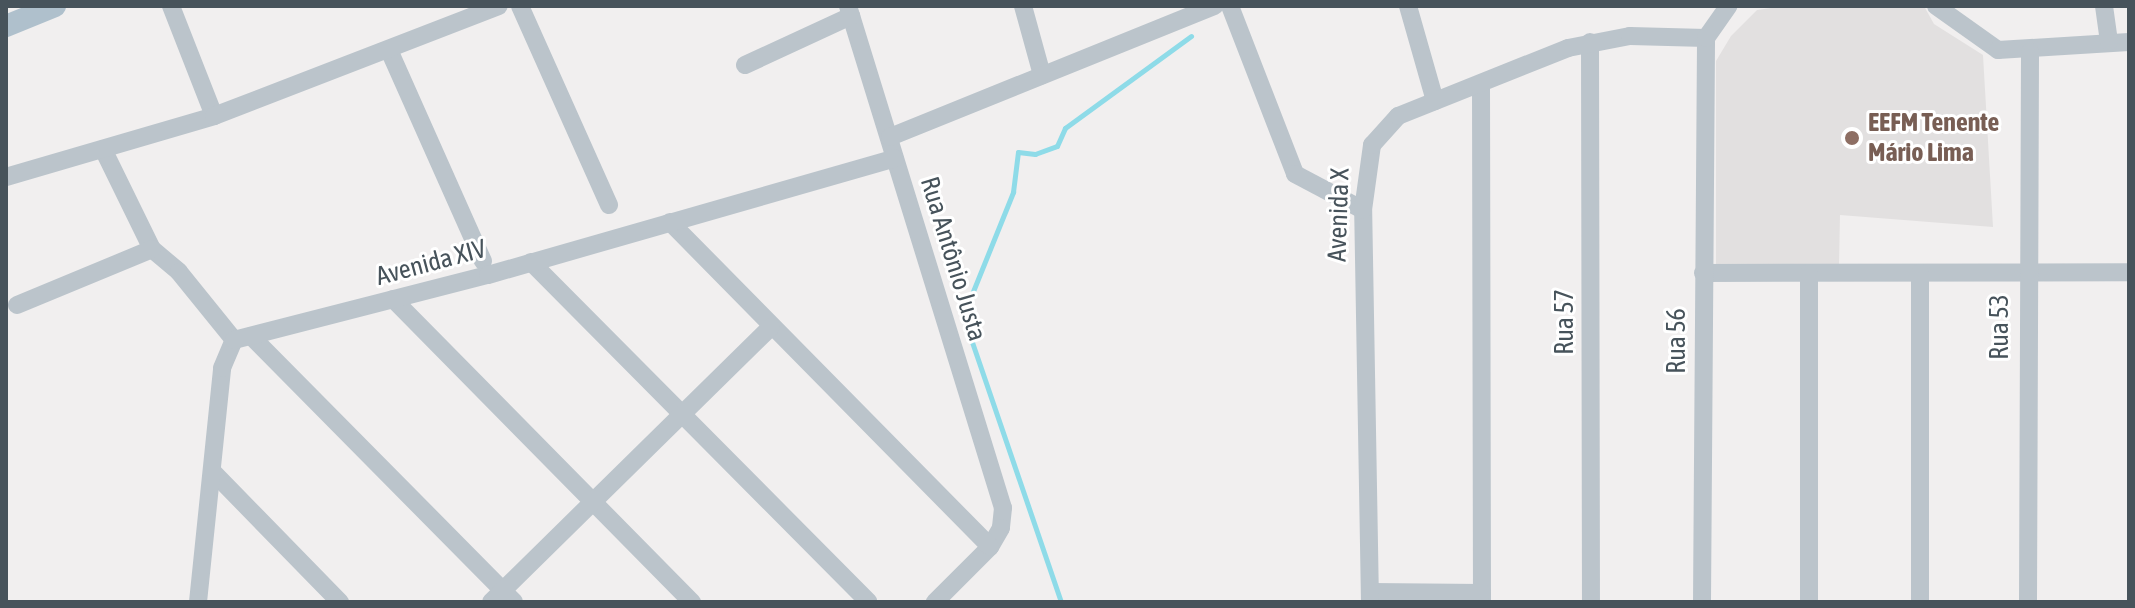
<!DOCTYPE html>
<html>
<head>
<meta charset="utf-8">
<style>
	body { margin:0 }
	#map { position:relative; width:2135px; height:608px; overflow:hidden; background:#f1efef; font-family:"Asap Condensed",sans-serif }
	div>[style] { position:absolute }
	.education>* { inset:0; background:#e2e0e0 }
	.stream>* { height:5px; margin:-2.5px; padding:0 2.5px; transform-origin:2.5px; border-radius:2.5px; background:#8edbe8 }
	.minor>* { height:18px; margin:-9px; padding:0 9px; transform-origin:9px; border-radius:9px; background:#bbc4cb }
	.major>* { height:22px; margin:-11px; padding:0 11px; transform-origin:11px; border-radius:11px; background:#afc0cc }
	.dots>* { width:22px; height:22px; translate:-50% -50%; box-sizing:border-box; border:4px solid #fff; border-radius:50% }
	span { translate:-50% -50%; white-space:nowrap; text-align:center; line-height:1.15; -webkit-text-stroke:6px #fff; paint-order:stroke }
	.education-label { font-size:26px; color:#785e54; font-weight:700 }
	.left { translate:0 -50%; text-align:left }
	.street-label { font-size:26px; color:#47535b }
	.frame { position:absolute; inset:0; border:8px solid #47535b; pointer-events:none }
</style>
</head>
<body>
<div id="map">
	<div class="education">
		<i style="clip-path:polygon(1786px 6px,1924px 6px,1934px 24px,1983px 55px,1993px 227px,1840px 215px,1839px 266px,1716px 264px,1716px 61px,1731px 36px,1757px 10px)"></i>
	</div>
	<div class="stream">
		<i style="left:1061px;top:602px;width:302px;rotate:-108.9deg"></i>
		<i style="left:963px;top:316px;width:134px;rotate:-68deg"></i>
		<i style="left:1013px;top:192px;width:40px;rotate:-82.9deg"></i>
		<i style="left:1018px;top:152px;width:17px;rotate:7deg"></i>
		<i style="left:1035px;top:154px;width:23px;rotate:-20deg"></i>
		<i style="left:1057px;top:146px;width:20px;rotate:-66deg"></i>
		<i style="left:1065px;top:128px;width:156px;rotate:-36.1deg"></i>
	</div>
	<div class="minor">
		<i style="left:171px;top:6px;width:118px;rotate:68.6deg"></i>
		<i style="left:520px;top:6px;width:218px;rotate:65.9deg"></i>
		<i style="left:848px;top:6px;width:525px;rotate:72.84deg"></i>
		<i style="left:1003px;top:508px;width:20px;rotate:96deg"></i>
		<i style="left:1001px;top:528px;width:22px;rotate:120deg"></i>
		<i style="left:990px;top:547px;width:78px;rotate:135deg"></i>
		<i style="left:1023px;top:6px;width:72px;rotate:74.6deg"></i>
		<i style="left:1230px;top:6px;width:180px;rotate:68.8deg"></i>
		<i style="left:1295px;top:174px;width:77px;rotate:27.9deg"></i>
		<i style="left:1408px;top:6px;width:99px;rotate:74.1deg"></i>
		<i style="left:1936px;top:6px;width:76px;rotate:35.4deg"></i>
		<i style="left:1998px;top:50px;width:131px;rotate:-3.5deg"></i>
		<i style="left:2104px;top:6px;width:36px;rotate:82deg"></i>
		<i style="left:1590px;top:42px;width:560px;rotate:89.9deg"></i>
		<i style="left:389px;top:50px;width:231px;rotate:66deg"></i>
		<i style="left:745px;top:65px;width:117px;rotate:-24.8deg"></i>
		<i style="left:1481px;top:85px;width:517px;rotate:89.89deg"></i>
		<i style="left:890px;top:137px;width:350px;rotate:-22deg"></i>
		<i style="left:103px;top:149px;width:111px;rotate:63.9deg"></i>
		<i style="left:152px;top:249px;width:35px;rotate:40deg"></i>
		<i style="left:179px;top:272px;width:87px;rotate:51deg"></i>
		<i style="left:6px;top:177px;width:217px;rotate:-16.3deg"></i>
		<i style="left:214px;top:116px;width:305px;rotate:-21.1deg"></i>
		<i style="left:670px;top:222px;width:456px;rotate:45.4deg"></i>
		<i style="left:531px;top:262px;width:479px;rotate:45.2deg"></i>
		<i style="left:1703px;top:273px;width:426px;rotate:-0.1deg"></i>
		<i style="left:1809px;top:273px;width:329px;rotate:90deg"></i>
		<i style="left:393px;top:299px;width:426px;rotate:45.4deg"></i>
		<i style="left:17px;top:305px;width:146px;rotate:-22.5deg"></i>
		<i style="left:251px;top:336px;width:374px;rotate:45.3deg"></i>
		<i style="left:213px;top:472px;width:182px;rotate:45.7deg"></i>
		<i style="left:1370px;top:592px;width:112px;rotate:0.5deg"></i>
		<i style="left:198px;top:602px;width:235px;rotate:-84.1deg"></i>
		<i style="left:222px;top:368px;width:30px;rotate:-67deg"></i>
		<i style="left:234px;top:340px;width:262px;rotate:-14.4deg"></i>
		<i style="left:488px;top:275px;width:423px;rotate:-16deg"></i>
		<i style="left:491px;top:602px;width:392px;rotate:-44.5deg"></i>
		<i style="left:1370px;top:602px;width:392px;rotate:-91deg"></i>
		<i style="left:1363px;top:210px;width:66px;rotate:-82.1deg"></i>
		<i style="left:1372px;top:145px;width:39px;rotate:-48deg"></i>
		<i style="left:1398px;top:116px;width:183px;rotate:-21.8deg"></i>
		<i style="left:1568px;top:48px;width:63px;rotate:-11deg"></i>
		<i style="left:1630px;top:36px;width:76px;rotate:1.5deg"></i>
		<i style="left:1702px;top:602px;width:564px;rotate:-89.59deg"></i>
		<i style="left:1706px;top:38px;width:39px;rotate:-55deg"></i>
		<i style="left:1920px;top:602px;width:329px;rotate:-90deg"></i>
		<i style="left:2028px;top:602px;width:550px;rotate:-89.79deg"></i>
	</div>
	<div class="major">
		<i style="left:6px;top:26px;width:53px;rotate:-22.2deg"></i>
	</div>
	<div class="dots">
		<i style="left:1852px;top:138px;background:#8d6e63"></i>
	</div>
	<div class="education-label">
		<span class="left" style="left:1868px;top:138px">EEFM Tenente<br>Mário Lima</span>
	</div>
	<div class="street-label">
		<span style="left:1339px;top:215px;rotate:-88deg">Avenida X</span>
		<span style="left:953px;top:259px;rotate:73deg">Rua Antônio Justa</span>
		<span style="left:431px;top:263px;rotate:-15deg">Avenida XIV</span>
		<span style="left:1565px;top:322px;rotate:-90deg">Rua 57</span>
		<span style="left:2000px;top:327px;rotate:-90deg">Rua 53</span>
		<span style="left:1677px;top:341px;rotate:-90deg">Rua 56</span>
	</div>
	<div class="frame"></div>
</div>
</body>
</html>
